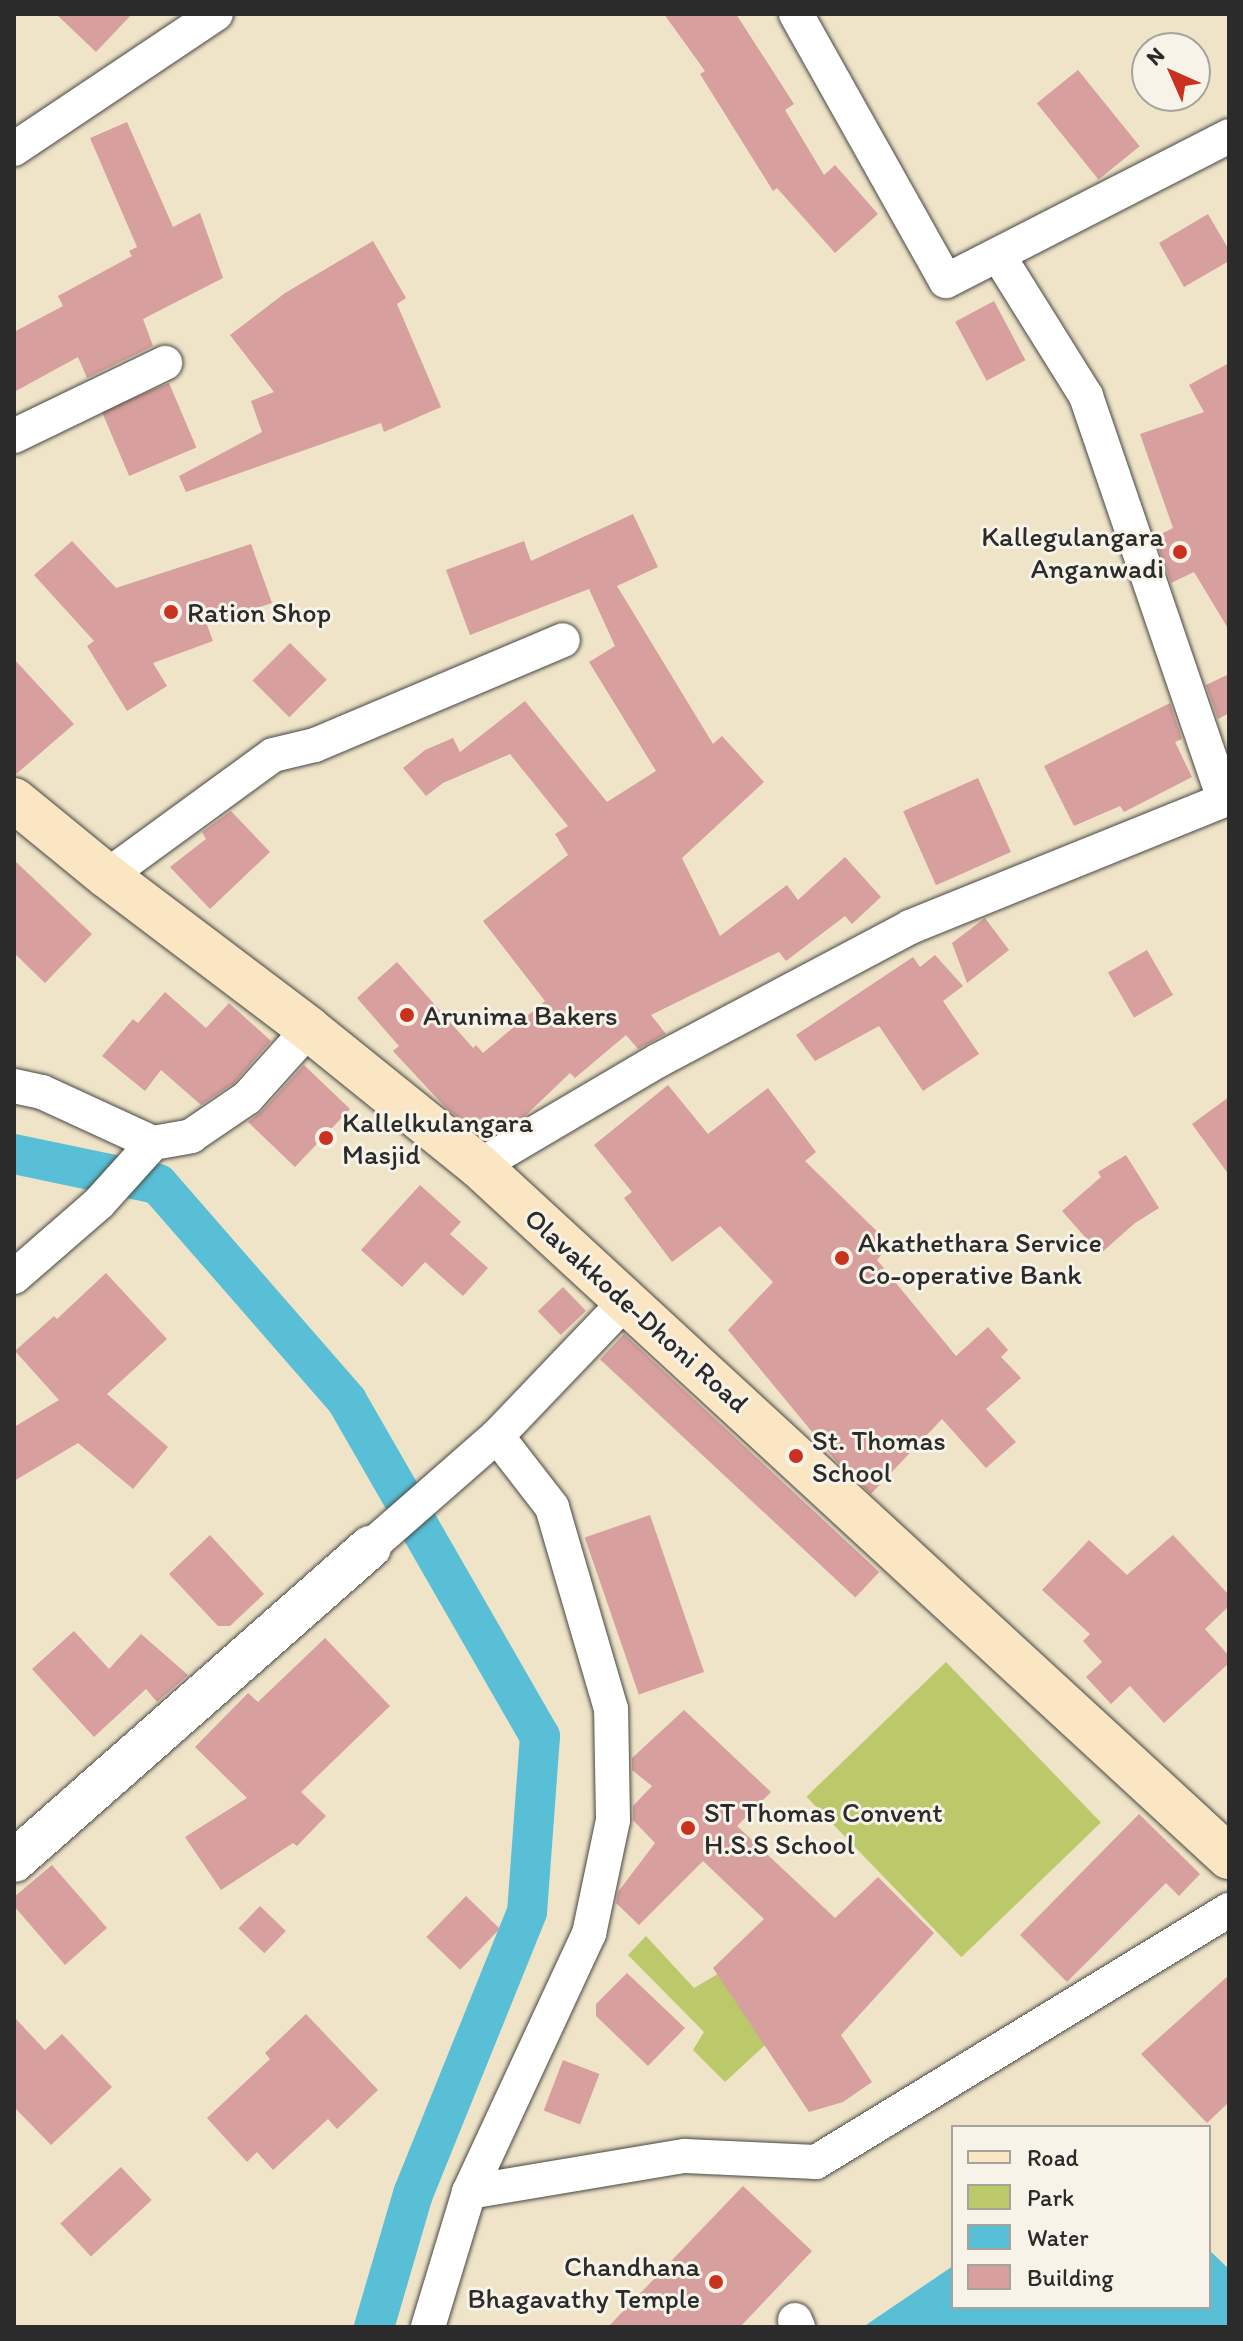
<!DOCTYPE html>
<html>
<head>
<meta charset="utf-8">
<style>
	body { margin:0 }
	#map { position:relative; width:1243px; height:2341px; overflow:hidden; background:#efe4c8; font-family:Itim,sans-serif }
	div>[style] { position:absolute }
	.green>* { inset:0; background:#bbc96b; transform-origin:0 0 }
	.water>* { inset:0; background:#58bfd6 }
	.canal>* { height:40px; margin:-20px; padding:0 20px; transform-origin:20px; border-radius:20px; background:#58bfd6 }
	.building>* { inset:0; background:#d79f9d; transform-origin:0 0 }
	.roads { filter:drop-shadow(0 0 2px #484743) drop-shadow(0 0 2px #484743) }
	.minor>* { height:34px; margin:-17px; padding:0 17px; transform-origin:17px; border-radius:17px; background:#fff }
	.tertiary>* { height:42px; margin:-21px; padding:0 21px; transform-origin:21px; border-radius:21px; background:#fff }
	.secondary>* { height:44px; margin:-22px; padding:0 22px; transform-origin:22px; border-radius:22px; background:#fbe6c4 }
	.dots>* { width:22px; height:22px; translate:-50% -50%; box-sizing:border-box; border:4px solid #f7f3e8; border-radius:50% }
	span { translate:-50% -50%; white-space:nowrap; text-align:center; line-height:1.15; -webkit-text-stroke:6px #f7f3e8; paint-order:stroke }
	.poi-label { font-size:28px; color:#2b2b2b }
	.right { translate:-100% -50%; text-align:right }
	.left { translate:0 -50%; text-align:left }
	.street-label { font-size:28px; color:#2b2b2b }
	.frame { position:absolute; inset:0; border:16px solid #2b2b2b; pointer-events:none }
	.legend { position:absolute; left:951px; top:2125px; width:260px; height:184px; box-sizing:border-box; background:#f7f3e8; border:2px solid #a5a39c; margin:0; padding:10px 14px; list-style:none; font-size:24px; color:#2b2b2b }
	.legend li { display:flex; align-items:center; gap:16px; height:40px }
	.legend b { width:40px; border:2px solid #a5a39c }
	.north { position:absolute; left:1131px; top:32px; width:80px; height:80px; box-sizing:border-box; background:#f7f3e8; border:2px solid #a5a39c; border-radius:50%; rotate:315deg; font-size:22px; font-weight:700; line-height:32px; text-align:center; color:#2b2b2b }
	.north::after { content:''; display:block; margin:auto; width:28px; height:36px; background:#c8321e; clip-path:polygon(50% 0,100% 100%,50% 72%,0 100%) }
</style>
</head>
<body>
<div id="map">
	<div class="green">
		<i style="left:946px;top:1662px;width:223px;height:194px;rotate:46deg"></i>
		<i style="clip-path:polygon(646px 1936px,694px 1988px,735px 1964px,788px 2024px,725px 2082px,693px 2050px,704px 2032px,628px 1955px)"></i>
	</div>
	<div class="water">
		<i style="clip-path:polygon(1209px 2250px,1229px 2269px,1229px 2327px,863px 2327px,953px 2266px,953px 2307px,1209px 2307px)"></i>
	</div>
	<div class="canal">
		<i style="left:14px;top:1154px;width:147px;rotate:11.8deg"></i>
		<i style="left:158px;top:1184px;width:288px;rotate:48.9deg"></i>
		<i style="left:347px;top:1401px;width:387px;rotate:60.1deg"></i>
		<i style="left:540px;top:1736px;width:176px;rotate:94.2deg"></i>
		<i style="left:527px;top:1912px;width:304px;rotate:112deg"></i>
		<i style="left:413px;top:2194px;width:139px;rotate:106.3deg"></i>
	</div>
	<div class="building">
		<i style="clip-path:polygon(56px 14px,132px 14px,96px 52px)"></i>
		<i style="clip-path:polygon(664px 14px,736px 14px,794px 104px,785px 110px,824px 175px,835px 165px,878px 214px,835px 253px,777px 188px,773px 191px,700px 74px,705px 71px)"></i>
		<i style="left:1078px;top:70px;width:98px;height:53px;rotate:51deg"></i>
		<i style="clip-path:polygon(127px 122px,173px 227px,200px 213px,223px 278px,143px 319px,153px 346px,87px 378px,78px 357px,14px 392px,14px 332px,63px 306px,58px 296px,132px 256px,129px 251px,137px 247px,90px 138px)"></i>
		<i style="clip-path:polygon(1208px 214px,1229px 250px,1229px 261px,1184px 287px,1159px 243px)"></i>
		<i style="clip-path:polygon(373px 241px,406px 298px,397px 304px,441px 407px,384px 432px,381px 423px,186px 492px,179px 476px,262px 432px,251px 401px,274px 392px,230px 335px,285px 293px)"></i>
		<i style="left:994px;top:301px;width:67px;height:44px;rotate:62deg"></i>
		<i style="clip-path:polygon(1229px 363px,1229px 630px,1194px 572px,1171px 583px,1155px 537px,1173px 528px,1140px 434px,1204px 412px,1189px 385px)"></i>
		<i style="left:169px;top:383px;width:70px;height:73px;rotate:67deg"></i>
		<i style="clip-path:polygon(633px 514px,658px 567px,617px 586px,713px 744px,722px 736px,764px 782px,682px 858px,720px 936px,787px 885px,798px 900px,845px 857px,881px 897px,852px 924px,845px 916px,786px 961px,779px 952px,651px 1015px,666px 1034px,638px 1049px,626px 1035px,575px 1078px,570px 1073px,524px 1117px,485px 1139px,445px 1107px,393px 1051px,399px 1046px,357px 998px,397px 962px,473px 1048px,476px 1045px,483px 1053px,545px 1001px,483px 921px,568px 855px,555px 834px,568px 826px,510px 754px,443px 783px,426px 796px,403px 768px,425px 750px,453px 738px,460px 752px,525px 701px,607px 802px,656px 771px,589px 662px,615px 646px,589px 589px,470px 635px,446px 570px,524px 541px,531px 561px)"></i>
		<i style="clip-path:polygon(72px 541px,116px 588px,251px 544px,272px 603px,207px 625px,213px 641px,153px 663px,167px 686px,127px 711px,87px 646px,94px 641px,34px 575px)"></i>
		<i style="left:290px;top:643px;width:52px;height:53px;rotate:45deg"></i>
		<i style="clip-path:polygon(14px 659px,74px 724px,14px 776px)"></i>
		<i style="clip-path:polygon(1229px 674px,1229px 713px,1218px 719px,1206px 685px)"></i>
		<i style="clip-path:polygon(1170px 703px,1182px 739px,1175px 742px,1192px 777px,1124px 812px,1120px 806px,1074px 826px,1044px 766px)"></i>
		<i style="left:978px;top:778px;width:81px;height:82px;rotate:66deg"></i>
		<i style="clip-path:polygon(231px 811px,270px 852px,210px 909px,170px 867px,206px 839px,202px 832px)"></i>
		<i style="clip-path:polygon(14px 860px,92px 934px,45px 983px,14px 953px)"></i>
		<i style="clip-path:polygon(985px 918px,1009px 950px,967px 983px,952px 943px)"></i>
		<i style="left:1147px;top:950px;width:52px;height:45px;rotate:60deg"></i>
		<i style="clip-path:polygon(935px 955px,963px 986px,943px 1001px,979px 1054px,923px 1091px,879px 1026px,815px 1061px,796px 1035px,913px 957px,920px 967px)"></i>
		<i style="clip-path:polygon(165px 992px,206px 1028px,229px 1003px,271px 1041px,234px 1083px,201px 1105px,161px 1070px,145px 1091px,102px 1056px,133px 1019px,138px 1023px)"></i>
		<i style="clip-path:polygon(304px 1065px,350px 1109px,295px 1167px,248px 1122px,262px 1111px)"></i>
		<i style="clip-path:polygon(668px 1085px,708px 1134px,768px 1088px,816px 1152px,805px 1161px,890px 1244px,877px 1260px,956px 1356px,988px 1327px,1008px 1350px,1001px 1357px,1021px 1378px,986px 1409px,1016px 1442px,986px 1468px,942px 1419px,871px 1494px,836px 1461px,728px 1330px,773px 1282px,720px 1226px,672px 1262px,624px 1198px,632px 1192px,594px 1145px)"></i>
		<i style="clip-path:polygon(1229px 1097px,1229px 1175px,1192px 1124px)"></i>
		<i style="clip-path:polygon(1126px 1155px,1159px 1208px,1135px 1223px,1100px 1254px,1062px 1211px,1101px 1177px,1098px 1172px)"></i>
		<i style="clip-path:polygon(420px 1185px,461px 1222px,450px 1234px,488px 1268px,463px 1296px,425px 1262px,402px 1287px,361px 1250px)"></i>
		<i style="clip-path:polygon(106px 1273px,167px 1339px,107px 1394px,168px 1447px,133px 1489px,78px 1443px,14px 1481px,14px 1427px,59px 1400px,15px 1351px,54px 1316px,57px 1319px)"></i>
		<i style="left:563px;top:1287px;width:33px;height:35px;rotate:46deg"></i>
		<i style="left:624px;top:1334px;width:349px;height:35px;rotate:43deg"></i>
		<i style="left:650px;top:1515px;width:166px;height:69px;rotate:71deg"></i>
		<i style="clip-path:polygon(210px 1535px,264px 1594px,230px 1626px,218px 1626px,169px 1574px)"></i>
		<i style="clip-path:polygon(1173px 1535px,1229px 1595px,1229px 1606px,1205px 1629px,1229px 1656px,1229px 1663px,1164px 1723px,1130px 1686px,1111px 1704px,1086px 1677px,1102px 1662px,1083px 1641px,1090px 1634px,1042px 1590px,1089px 1540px,1127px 1575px)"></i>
		<i style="clip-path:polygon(74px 1631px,109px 1669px,141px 1634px,188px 1675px,157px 1702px,146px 1689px,94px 1737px,32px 1669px)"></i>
		<i style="clip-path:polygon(325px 1638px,390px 1706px,301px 1792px,326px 1816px,297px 1846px,293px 1843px,221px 1890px,185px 1837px,247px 1798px,195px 1747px,248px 1693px,258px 1702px)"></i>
		<i style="clip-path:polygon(684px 1710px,771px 1792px,737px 1826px,835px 1918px,878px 1877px,934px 1933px,841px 2035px,872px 2082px,843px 2102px,809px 2112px,713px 1968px,764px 1919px,703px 1861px,639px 1925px,616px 1903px,618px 1892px,655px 1843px,633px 1820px,633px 1806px,652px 1786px,632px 1770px,632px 1758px)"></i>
		<i style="clip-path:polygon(1139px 1814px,1200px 1874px,1179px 1896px,1166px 1883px,1067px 1982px,1020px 1935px)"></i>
		<i style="clip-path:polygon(52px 1865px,107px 1928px,65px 1965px,14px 1906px,14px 1897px)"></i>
		<i style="left:466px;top:1896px;width:47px;height:57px;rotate:44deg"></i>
		<i style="left:260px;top:1906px;width:36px;height:31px;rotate:44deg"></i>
		<i style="clip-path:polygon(627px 1973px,685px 2028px,648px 2066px,596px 2016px,596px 2004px)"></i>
		<i style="clip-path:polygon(1229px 1975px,1229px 2102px,1207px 2123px,1141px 2054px)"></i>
		<i style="clip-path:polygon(306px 2014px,378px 2090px,337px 2129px,328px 2119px,273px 2170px,257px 2152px,247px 2162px,207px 2118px,270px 2059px,265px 2053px)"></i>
		<i style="clip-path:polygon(14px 2017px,45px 2050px,62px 2034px,112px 2087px,51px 2145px,14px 2107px)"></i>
		<i style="left:563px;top:2060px;width:39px;height:54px;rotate:21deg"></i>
		<i style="left:121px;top:2167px;width:45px;height:83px;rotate:47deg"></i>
		<i style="clip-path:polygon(743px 2186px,812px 2251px,740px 2327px,608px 2327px)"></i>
	</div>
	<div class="roads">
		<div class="minor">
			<i style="left:796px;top:14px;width:306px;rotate:60.7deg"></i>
			<i style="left:946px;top:281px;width:318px;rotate:-27.1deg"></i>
			<i style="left:14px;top:149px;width:243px;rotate:-33.8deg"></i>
			<i style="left:998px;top:255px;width:166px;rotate:58deg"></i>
			<i style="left:1086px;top:396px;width:427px;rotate:71.1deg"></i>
			<i style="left:14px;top:436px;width:168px;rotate:-25.8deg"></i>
			<i style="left:107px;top:876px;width:205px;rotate:-36.1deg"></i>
			<i style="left:273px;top:755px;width:43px;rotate:-13.4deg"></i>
			<i style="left:315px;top:745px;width:269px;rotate:-22.9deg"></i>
			<i style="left:14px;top:1086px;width:29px;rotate:12deg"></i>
			<i style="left:42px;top:1092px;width:122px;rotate:24.7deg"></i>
			<i style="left:153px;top:1143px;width:39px;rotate:-10deg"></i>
			<i style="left:191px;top:1136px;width:68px;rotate:-34.2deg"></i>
			<i style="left:247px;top:1098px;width:93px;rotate:-48.1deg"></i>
			<i style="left:479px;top:1166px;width:209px;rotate:-30.5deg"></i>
			<i style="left:659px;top:1060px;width:284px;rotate:-27.9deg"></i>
			<i style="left:910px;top:927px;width:344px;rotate:-22deg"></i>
			<i style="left:14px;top:1277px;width:113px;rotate:-41deg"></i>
			<i style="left:99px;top:1203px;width:81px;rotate:-48deg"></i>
			<i style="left:370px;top:1547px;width:169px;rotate:-41.2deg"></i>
			<i style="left:497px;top:1436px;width:185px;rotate:-46.3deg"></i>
			<i style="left:469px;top:2192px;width:219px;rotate:-9.5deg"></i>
			<i style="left:685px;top:2156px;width:131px;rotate:2.6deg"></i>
			<i style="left:816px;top:2162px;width:484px;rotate:-31.4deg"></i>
			<i style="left:795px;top:2320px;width:8px;rotate:67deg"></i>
			<i style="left:428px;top:2327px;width:141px;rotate:-73.1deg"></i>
			<i style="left:469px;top:2192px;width:285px;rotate:-65.1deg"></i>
			<i style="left:589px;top:1934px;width:116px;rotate:-78.1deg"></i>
			<i style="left:613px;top:1820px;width:111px;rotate:-91deg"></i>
			<i style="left:611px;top:1709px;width:210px;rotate:-106.3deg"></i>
			<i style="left:552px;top:1507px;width:90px;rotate:-127.8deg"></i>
		</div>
		<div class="tertiary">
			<i style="left:14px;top:1861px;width:475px;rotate:-41.4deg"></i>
		</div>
		<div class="secondary">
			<i style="left:14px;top:800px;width:120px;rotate:39.3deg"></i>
			<i style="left:107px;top:876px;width:253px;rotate:37.1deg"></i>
			<i style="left:309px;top:1029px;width:218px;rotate:38.9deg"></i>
			<i style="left:479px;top:1166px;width:1020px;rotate:42.66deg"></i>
		</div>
	</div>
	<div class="dots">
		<i style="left:1180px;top:552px;background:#c8321e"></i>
		<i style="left:171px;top:612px;background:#c8321e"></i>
		<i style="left:407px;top:1015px;background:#c8321e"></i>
		<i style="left:326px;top:1138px;background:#c8321e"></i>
		<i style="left:842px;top:1258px;background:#c8321e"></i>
		<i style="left:796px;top:1456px;background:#c8321e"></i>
		<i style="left:688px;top:1828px;background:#c8321e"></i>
		<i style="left:716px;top:2282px;background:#c8321e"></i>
	</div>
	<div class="poi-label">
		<span class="right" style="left:1164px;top:552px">Kallegulangara<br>Anganwadi</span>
		<span class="left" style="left:187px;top:612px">Ration Shop</span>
		<span class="left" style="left:423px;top:1015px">Arunima Bakers</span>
		<span class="left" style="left:342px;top:1138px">Kallelkulangara<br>Masjid</span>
		<span class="left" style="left:858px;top:1258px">Akathethara Service<br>Co-operative Bank</span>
		<span class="left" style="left:812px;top:1456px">St. Thomas<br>School</span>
		<span class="left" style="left:704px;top:1828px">ST Thomas Convent<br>H.S.S School</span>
		<span class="right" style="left:700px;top:2282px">Chandhana<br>Bhagavathy Temple</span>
	</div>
	<div class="street-label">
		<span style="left:637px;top:1310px;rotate:42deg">Olavakkode-Dhoni Road</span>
	</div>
	<div class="frame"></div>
	<ul class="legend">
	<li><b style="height:10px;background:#fbe6c4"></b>Road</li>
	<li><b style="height:22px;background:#bbc96b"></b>Park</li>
	<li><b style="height:22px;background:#58bfd6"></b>Water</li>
	<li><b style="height:22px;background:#d79f9d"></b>Building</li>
	</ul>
	<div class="north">N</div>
</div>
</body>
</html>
